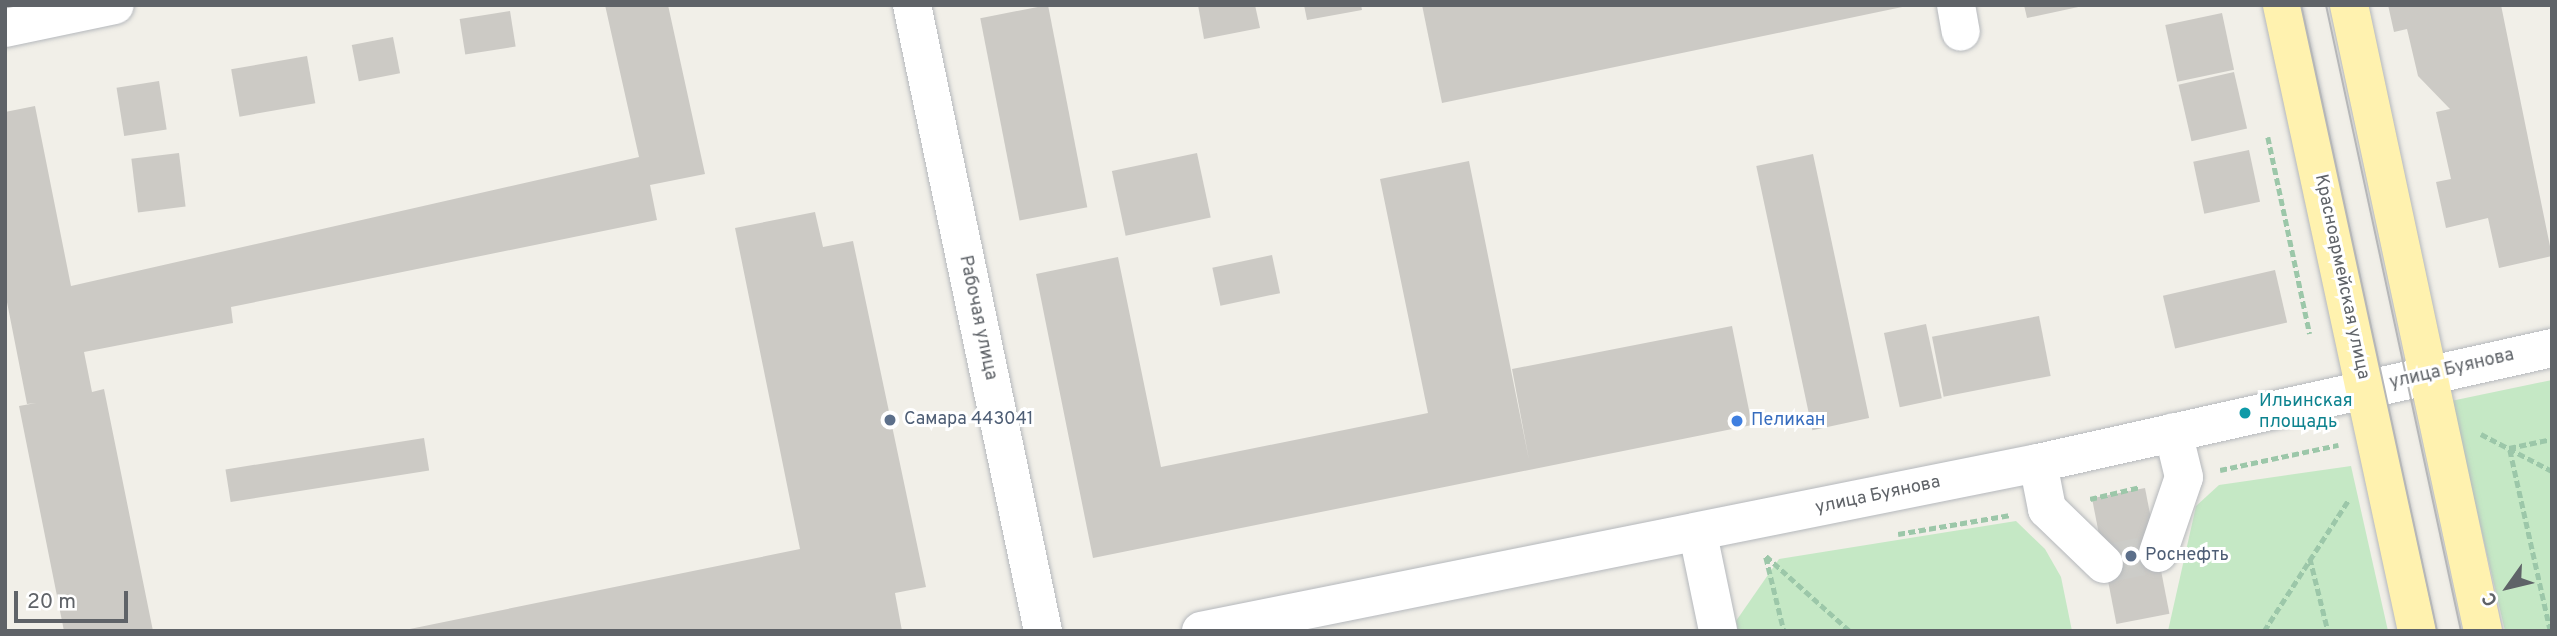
<!DOCTYPE html>
<html>
<head>
<meta charset="utf-8">
<style>
	body { margin:0 }
	#map { position:relative; width:2557px; height:636px; overflow:hidden; background:#f1efe8; font-family:Overpass,sans-serif }
	div>[style] { position:absolute }
	.green>* { inset:0; background:#c5e8c5 }
	.building>* { inset:0; background:#cccac5; transform-origin:0 0 }
	.minor-tunnel>* { height:38px; margin-top:-19px; transform-origin:0; background:repeating-linear-gradient(90deg,#ccccc8 0 38px,transparent 0 57px) }
	.path>* { height:4.5px; margin-top:-2.25px; transform-origin:0; background:repeating-linear-gradient(90deg,#9cc7a9 0 7px,transparent 0 10.5px) }
	.roads { filter:drop-shadow(0 0 2px #b5b8bc) drop-shadow(0 0 2px #b5b8bc) }
	.minor>* { height:38px; margin:-19px; padding:0 19px; transform-origin:19px; border-radius:19px; background:#fff }
	.major>* { height:38px; margin:-19px; padding:0 19px; transform-origin:19px; border-radius:19px; background:#fff2af }
	.tram>* { height:2px; margin:-1px; padding:0 1px; transform-origin:1px; border-radius:1px; background:#b6b7b8 }
	.dots>* { width:19px; height:19px; translate:-50% -50%; box-sizing:border-box; border:4px solid #fff; border-radius:50% }
	span { translate:-50% -50%; white-space:nowrap; text-align:center; line-height:1.15; -webkit-text-stroke:6px #fff; paint-order:stroke }
	.street-label { font-size:18px; color:#5f6368 }
	.culture-label { font-size:18px; color:#0d838f }
	.left { translate:0 -50%; text-align:left }
	.service-label { font-size:18px; color:#4e5e75 }
	.shop-label { font-size:18px; color:#366cbe }
	.frame { position:absolute; inset:0; border:7px solid #5f6368; pointer-events:none }
	.north { position:absolute; left:2473px; top:552px; width:70px; height:70px; -webkit-text-stroke:5px #fff; paint-order:stroke; rotate:236deg; font-size:19px; font-weight:700; line-height:28px; text-align:center; color:#5f6368 }
	.north::after { content:''; display:block; margin:auto; width:24px; height:32px; background:#5f6368; clip-path:polygon(50% 0,100% 100%,50% 72%,0 100%) }
	.scale { position:absolute; left:14px; top:591px; width:114px; height:32px; box-sizing:border-box; border:4px solid #5f6368; border-top:0; padding-left:9px; font-size:21px; line-height:24px; white-space:nowrap; color:#5f6368; -webkit-text-stroke:5px #fff; paint-order:stroke }
</style>
</head>
<body>
<div id="map">
	<div class="green">
		<i style="clip-path:polygon(2552px 380px,2552px 631px,2505px 631px,2451px 401px)"></i>
		<i style="clip-path:polygon(2351px 466px,2388px 631px,2168px 631px,2196px 506px,2219px 485px)"></i>
		<i style="clip-path:polygon(2016px 521px,2045px 549px,2061px 577px,2072px 631px,1738px 631px,1736px 621px,1779px 559px)"></i>
	</div>
	<div class="building">
		<i style="clip-path:polygon(605px 5px,668px 5px,705px 174px,650px 185px,657px 220px,231px 307px,233px 323px,84px 352px,92px 392px,104px 389px,153px 631px,64px 631px,19px 406px,36px 403px,27px 404px,5px 292px,5px 112px,35px 106px,71px 286px,639px 157px)"></i>
		<i style="left:1048px;top:5px;width:206px;height:69px;rotate:79deg"></i>
		<i style="clip-path:polygon(1198px 5px,1255px 5px,1260px 28px,1204px 39px)"></i>
		<i style="clip-path:polygon(1304px 5px,1361px 5px,1362px 10px,1307px 20px)"></i>
		<i style="clip-path:polygon(1422px 5px,1907px 5px,1907px 6px,1442px 103px)"></i>
		<i style="clip-path:polygon(2024px 5px,2083px 5px,2083px 6px,2027px 18px)"></i>
		<i style="clip-path:polygon(2388px 5px,2501px 5px,2552px 256px,2499px 268px,2488px 218px,2446px 228px,2436px 182px,2451px 179px,2436px 112px,2450px 109px,2418px 76px,2407px 29px,2394px 32px)"></i>
		<i style="left:510px;top:11px;width:36px;height:51px;rotate:81deg"></i>
		<i style="left:2222px;top:13px;width:58px;height:58px;rotate:78deg"></i>
		<i style="left:393px;top:37px;width:37px;height:42px;rotate:79deg"></i>
		<i style="left:307px;top:56px;width:48px;height:77px;rotate:80deg"></i>
		<i style="left:2234px;top:72px;width:58px;height:57px;rotate:77deg"></i>
		<i style="left:159px;top:81px;width:49px;height:43px;rotate:81deg"></i>
		<i style="left:2249px;top:150px;width:53px;height:57px;rotate:78deg"></i>
		<i style="left:179px;top:153px;width:54px;height:48px;rotate:83deg"></i>
		<i style="left:1197px;top:153px;width:66px;height:87px;rotate:78deg"></i>
		<i style="left:1813px;top:154px;width:270px;height:58px;rotate:78deg"></i>
		<i style="clip-path:polygon(1469px 161px,1529px 460px,1512px 369px,1732px 326px,1752px 425px,1093px 558px,1036px 274px,1118px 257px,1161px 467px,1428px 413px,1380px 179px)"></i>
		<i style="clip-path:polygon(815px 212px,823px 247px,853px 241px,926px 587px,895px 593px,902px 631px,400px 631px,800px 549px,735px 228px)"></i>
		<i style="left:1272px;top:255px;width:39px;height:61px;rotate:78deg"></i>
		<i style="left:2275px;top:270px;width:54px;height:115px;rotate:77deg"></i>
		<i style="left:2039px;top:316px;width:61px;height:109px;rotate:79deg"></i>
		<i style="left:1926px;top:324px;width:76px;height:43px;rotate:78deg"></i>
		<i style="left:424px;top:438px;width:33px;height:201px;rotate:81deg"></i>
		<i style="left:2145px;top:488px;width:128px;height:54px;rotate:79deg"></i>
	</div>
	<div class="minor-tunnel">
		<i style="left:2104px;top:564px;width:55px;rotate:-11.5deg"></i>
	</div>
	<div class="path">
		<i style="left:2268px;top:137px;width:201px;rotate:78deg"></i>
		<i style="left:2481px;top:434px;width:80px;rotate:27.5deg"></i>
		<i style="left:2220px;top:470px;width:121px;rotate:-12deg"></i>
		<i style="left:2090px;top:499px;width:51px;rotate:-13.5deg"></i>
		<i style="left:1898px;top:534px;width:114px;rotate:-9.6deg"></i>
		<i style="left:1766px;top:556px;width:113px;rotate:41.8deg"></i>
		<i style="left:1766px;top:557px;width:76px;rotate:76.3deg"></i>
		<i style="left:2310px;top:558px;width:75px;rotate:76.1deg"></i>
		<i style="left:2264px;top:631px;width:157px;rotate:-57.2deg"></i>
		<i style="left:2550px;top:631px;width:188px;rotate:-102.6deg"></i>
		<i style="left:2509px;top:448px;width:44px;rotate:-11.8deg"></i>
	</div>
	<div class="roads">
		<div class="minor">
			<i style="left:912px;top:5px;width:640px;rotate:78.18deg"></i>
			<i style="left:1956px;top:5px;width:27px;rotate:80deg"></i>
			<i style="left:5px;top:28px;width:112px;rotate:-11.8deg"></i>
			<i style="left:2038px;top:463px;width:47px;rotate:78.9deg"></i>
			<i style="left:2047px;top:509px;width:79px;rotate:44deg"></i>
			<i style="left:1698px;top:534px;width:99px;rotate:78.3deg"></i>
			<i style="left:2158px;top:553px;width:80px;rotate:-71.1deg"></i>
			<i style="left:2184px;top:477px;width:46px;rotate:-103.7deg"></i>
			<i style="left:1201px;top:631px;width:854px;rotate:-11.35deg"></i>
			<i style="left:2038px;top:463px;width:527px;rotate:-12.61deg"></i>
		</div>
		<div class="major">
			<i style="left:2282px;top:5px;width:640px;rotate:77.83deg"></i>
			<i style="left:2349px;top:5px;width:640px;rotate:77.92deg"></i>
		</div>
	</div>
	<div class="tram">
		<i style="left:2301px;top:5px;width:641px;rotate:77.74deg"></i>
		<i style="left:2326px;top:5px;width:640px;rotate:77.83deg"></i>
	</div>
	<div class="dots">
		<i style="left:2245px;top:413px;background:#0f9aa8"></i>
		<i style="left:890px;top:420px;background:#5c6f8a"></i>
		<i style="left:1737px;top:421px;background:#3f7fe0"></i>
		<i style="left:2131px;top:556px;background:#5c6f8a"></i>
	</div>
	<div class="street-label">
		<span style="left:2341px;top:277px;rotate:78deg">Красноармейская улица</span>
		<span style="left:977px;top:318px;rotate:78deg">Рабочая улица</span>
		<span style="left:2452px;top:370px;rotate:-13deg">улица Буянова</span>
		<span style="left:1878px;top:496px;rotate:-12deg">улица Буянова</span>
	</div>
	<div class="culture-label">
		<span class="left" style="left:2259px;top:413px">Ильинская<br>площадь</span>
	</div>
	<div class="service-label">
		<span class="left" style="left:904px;top:420px">Самара 443041</span>
		<span class="left" style="left:2145px;top:556px">Роснефть</span>
	</div>
	<div class="shop-label">
		<span class="left" style="left:1751px;top:421px">Пеликан</span>
	</div>
	<div class="frame"></div>
	<div class="north">С</div>
	<div class="scale">20 m</div>
</div>
</body>
</html>
